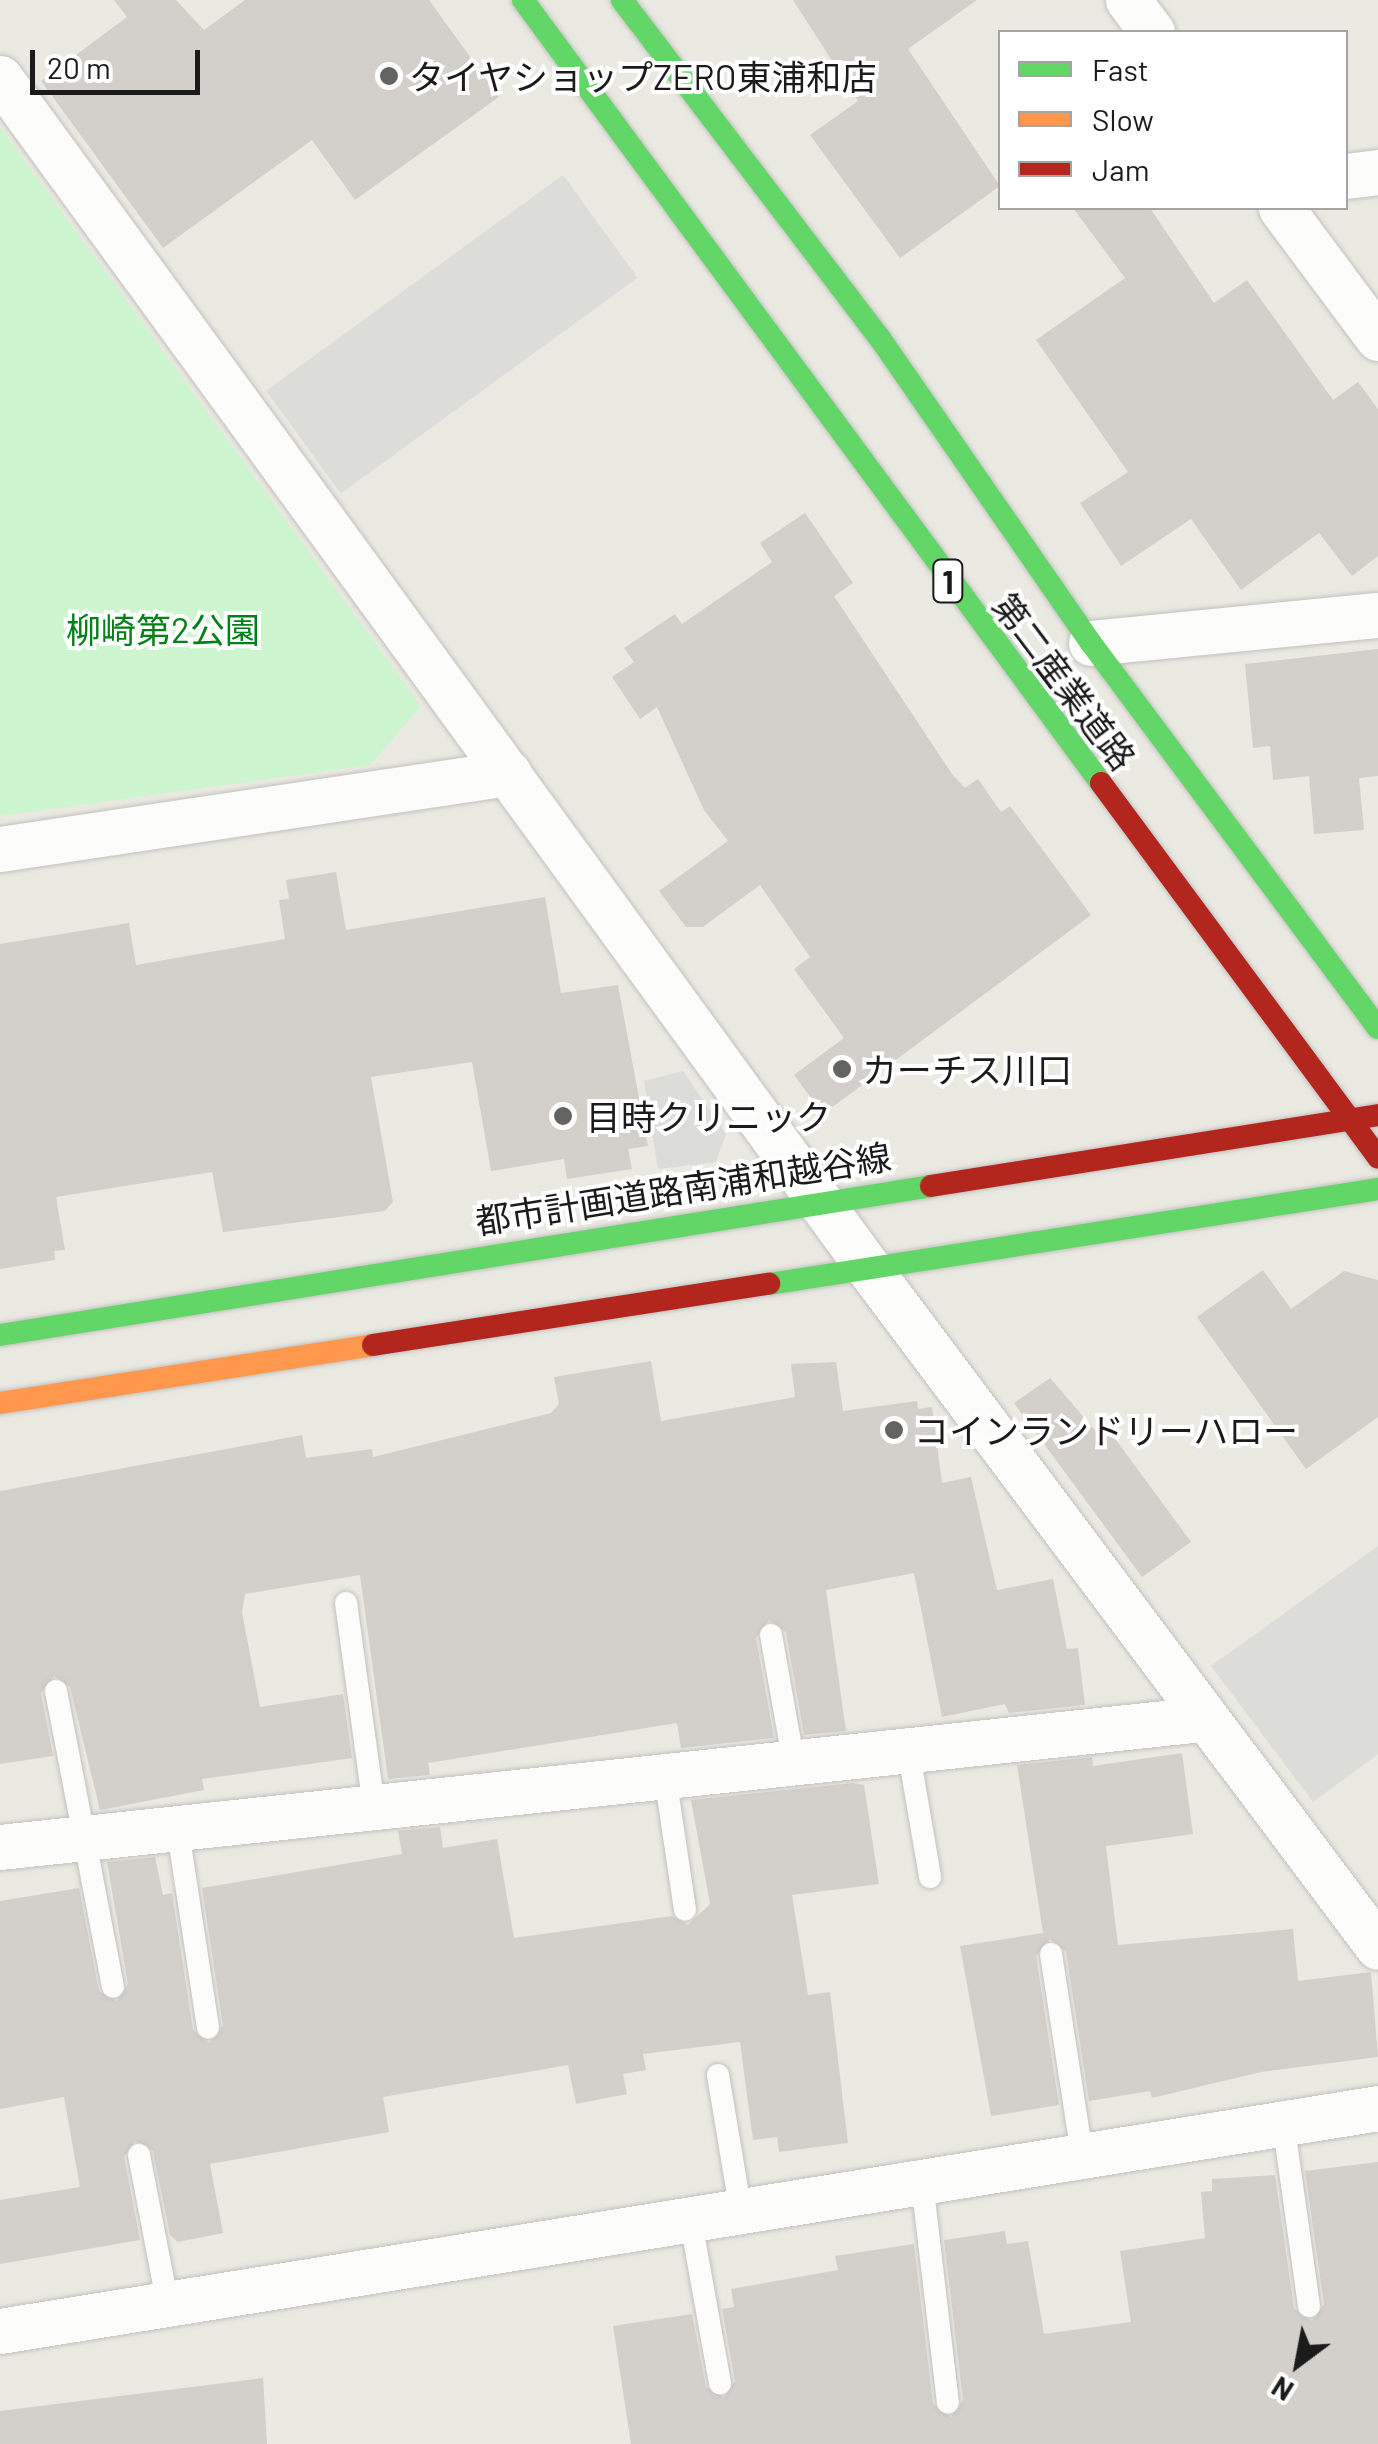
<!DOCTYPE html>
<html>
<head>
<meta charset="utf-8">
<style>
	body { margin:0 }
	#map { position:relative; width:1378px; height:2444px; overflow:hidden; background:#eae9e2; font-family:Barlow,"Noto Sans JP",sans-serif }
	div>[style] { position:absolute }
	.park>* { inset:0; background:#cdf5d0 }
	.parking>* { inset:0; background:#dcdcd9; transform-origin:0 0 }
	.building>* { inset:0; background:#d3d0cb }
	.roads { filter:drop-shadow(0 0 2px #c2c2bf) drop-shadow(0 0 2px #c2c2bf) }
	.lane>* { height:22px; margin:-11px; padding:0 11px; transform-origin:11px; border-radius:11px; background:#fcfcfb }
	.street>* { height:45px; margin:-22.5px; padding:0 22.5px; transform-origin:22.5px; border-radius:22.5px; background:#fcfcfb }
	.fast>* { height:22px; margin:-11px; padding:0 11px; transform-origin:11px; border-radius:11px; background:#63d668 }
	.slow>* { height:22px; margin:-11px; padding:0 11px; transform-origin:11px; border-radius:11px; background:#ff974d }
	.jam>* { height:22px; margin:-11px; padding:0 11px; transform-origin:11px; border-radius:11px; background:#b3261e }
	.dots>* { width:28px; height:28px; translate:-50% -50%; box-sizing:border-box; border:5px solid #fff; border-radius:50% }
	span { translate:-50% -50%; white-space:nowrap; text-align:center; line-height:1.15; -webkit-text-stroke:8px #fff; paint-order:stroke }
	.shield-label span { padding:2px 8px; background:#fff; border:2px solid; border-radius:8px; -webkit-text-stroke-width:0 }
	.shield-label { font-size:32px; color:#1b1b1b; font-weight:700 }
	.poi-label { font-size:35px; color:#1b1b1b }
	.left { translate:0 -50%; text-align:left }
	.park-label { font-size:35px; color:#018117 }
	.street-label { font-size:35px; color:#1b1b1b }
	.legend { position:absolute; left:998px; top:30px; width:350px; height:180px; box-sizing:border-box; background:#fff; border:2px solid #a4a4a4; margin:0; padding:12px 18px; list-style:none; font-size:30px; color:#1b1b1b }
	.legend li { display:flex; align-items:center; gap:20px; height:50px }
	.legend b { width:50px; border:2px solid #a4a4a4 }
	.north { position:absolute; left:1248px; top:2314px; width:100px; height:100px; -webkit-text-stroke:8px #fff; paint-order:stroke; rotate:212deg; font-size:28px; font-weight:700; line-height:40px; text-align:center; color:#1b1b1b }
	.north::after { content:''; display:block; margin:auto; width:35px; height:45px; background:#1b1b1b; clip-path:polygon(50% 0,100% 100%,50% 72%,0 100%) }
	.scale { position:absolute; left:30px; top:50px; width:170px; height:45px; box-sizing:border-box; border:5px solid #1b1b1b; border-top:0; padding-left:12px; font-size:30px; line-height:35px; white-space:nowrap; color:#1b1b1b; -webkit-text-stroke:8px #fff; paint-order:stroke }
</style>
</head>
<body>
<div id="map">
	<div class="park">
		<i style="clip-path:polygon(0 127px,421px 706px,370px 765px,0 816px)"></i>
	</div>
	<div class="parking">
		<i style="left:563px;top:175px;width:127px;height:367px;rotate:54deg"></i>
		<i style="clip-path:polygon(683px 1071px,726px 1134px,716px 1162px,658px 1169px,644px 1081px)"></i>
		<i style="clip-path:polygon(1378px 1546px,1378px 1754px,1313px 1802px,1211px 1666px)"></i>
	</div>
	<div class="building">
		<i style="clip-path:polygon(114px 0,176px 0,204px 30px,245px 0,429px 0,499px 97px,355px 200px,312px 140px,163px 248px,41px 81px,127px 17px)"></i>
		<i style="clip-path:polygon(793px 0,977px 0,908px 49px,1000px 186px,900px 258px,810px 135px,858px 101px)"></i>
		<i style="clip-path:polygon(1073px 208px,1150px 208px,1214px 303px,1247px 280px,1333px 400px,1358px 382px,1378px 409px,1378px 556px,1352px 576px,1319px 533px,1241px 590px,1191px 519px,1121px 566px,1080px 503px,1128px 472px,1036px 340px,1125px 278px)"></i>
		<i style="clip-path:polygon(805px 513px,853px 583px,834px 596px,952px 774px,965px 788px,978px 779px,1001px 812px,1010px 806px,1091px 915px,823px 1114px,794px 1075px,844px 1038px,794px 969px,810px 957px,760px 885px,703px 927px,686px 927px,659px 891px,728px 841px,704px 810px,657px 707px,640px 719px,612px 677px,634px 662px,624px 648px,675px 614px,682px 624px,772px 562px,760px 543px)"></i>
		<i style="clip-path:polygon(1378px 649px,1378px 776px,1359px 778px,1364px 830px,1314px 834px,1309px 776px,1273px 780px,1270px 746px,1253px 748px,1245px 664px)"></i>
		<i style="clip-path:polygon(336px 872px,346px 930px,545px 897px,561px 993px,618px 985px,648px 1146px,628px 1149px,632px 1169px,567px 1179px,564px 1159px,491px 1171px,472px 1062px,371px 1077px,393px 1202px,385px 1211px,223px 1232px,212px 1172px,56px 1197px,65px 1250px,54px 1251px,55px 1260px,0 1269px,0 944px,129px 923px,136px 965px,285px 939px,279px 900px,289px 899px,286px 880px)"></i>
		<i style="clip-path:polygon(1263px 1270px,1291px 1309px,1344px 1271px,1378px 1280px,1378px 1417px,1306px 1469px,1197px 1317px)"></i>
		<i style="clip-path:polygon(651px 1361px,661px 1421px,795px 1397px,791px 1364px,836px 1362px,843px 1411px,917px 1401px,918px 1409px,932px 1407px,942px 1483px,971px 1477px,997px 1590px,1053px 1579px,1067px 1649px,1078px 1648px,1085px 1705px,1009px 1713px,1005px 1704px,942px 1717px,914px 1573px,826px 1590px,846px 1731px,804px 1735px,786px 1632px,769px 1620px,756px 1638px,774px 1738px,681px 1748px,677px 1723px,428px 1763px,430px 1775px,388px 1779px,360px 1575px,245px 1594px,242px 1612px,260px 1707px,343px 1694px,352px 1758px,202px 1779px,204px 1790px,100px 1810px,70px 1687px,54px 1676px,41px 1693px,53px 1756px,0 1764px,0 1491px,302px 1435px,306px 1458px,372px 1449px,373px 1457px,551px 1413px,559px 1404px,554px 1377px)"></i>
		<i style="clip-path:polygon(1050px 1378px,1100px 1436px,1108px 1429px,1191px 1542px,1142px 1577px,1014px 1403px)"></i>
		<i style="clip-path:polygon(1182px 1753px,1193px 1834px,1106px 1846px,1118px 1945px,1293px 1929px,1298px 1981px,1371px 1972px,1378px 2057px,1261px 2072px,1152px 2098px,1150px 2091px,1089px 2101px,1066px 1952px,1050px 1939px,1036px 1956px,1059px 2105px,991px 2116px,960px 1946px,1043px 1933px,1017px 1765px,1092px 1757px,1093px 1766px)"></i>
		<i style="clip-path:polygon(853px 1783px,864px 1785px,879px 1884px,792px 1895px,808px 1995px,830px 1992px,848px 2143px,779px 2152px,777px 2137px,753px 2140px,740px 2042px,643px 2054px,646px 2070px,623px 2074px,627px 2094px,576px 2104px,568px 2065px,383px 2097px,389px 2132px,210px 2164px,223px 2233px,178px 2242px,170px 2235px,153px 2151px,135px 2141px,124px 2157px,140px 2240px,0 2264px,0 2200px,80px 2187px,64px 2097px,0 2109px,0 1901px,79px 1888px,99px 1991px,117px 2001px,128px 1984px,107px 1862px,155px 1857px,163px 1895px,172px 1893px,193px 2030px,209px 2043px,223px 2026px,202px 1888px,402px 1854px,398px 1831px,440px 1827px,443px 1848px,497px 1839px,514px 1938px,672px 1916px,688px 1925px,710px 1904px,691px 1800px)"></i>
		<i style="clip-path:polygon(1378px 2162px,1378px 2444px,631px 2444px,613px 2326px,692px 2314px,706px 2387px,724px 2397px,735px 2381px,722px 2309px,734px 2307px,731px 2289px,838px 2270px,835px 2256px,914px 2244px,933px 2404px,951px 2417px,963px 2400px,944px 2240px,1005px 2231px,1007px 2244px,1028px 2241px,1044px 2334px,1131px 2322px,1120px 2251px,1205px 2238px,1201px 2192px,1212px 2191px,1212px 2179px,1275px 2175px,1294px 2308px,1312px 2321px,1324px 2304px,1305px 2171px)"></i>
		<i style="clip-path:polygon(263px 2378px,267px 2444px,0 2444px,0 2411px)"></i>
	</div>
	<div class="roads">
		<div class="lane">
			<i style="left:346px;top:1603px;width:207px;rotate:82.2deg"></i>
			<i style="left:771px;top:1635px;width:125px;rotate:79.9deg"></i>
			<i style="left:56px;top:1691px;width:301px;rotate:79.1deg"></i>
			<i style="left:908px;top:1748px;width:131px;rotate:80.3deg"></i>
			<i style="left:665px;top:1776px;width:135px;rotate:81.5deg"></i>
			<i style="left:177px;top:1825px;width:205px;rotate:81.3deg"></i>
			<i style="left:1051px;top:1954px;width:202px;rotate:81.2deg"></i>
			<i style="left:718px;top:2075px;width:140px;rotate:80.5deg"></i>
			<i style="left:1283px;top:2121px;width:187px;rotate:82deg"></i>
			<i style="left:139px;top:2155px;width:153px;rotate:79.1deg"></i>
			<i style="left:922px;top:2182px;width:222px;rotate:83.3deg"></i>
			<i style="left:691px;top:2222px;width:164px;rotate:79.8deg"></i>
		</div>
		<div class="street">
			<i style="left:1128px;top:0;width:40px;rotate:53deg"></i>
			<i style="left:0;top:78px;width:1471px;rotate:53.88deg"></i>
			<i style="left:867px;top:1266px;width:851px;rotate:53.12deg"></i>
			<i style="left:1346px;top:176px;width:32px;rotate:-7deg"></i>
			<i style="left:1281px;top:208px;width:162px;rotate:53.3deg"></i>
			<i style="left:1091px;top:643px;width:288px;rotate:-5.6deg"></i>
			<i style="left:0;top:849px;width:514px;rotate:-8.51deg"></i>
			<i style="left:0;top:1847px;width:1209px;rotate:-6.08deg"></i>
			<i style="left:0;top:2331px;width:1396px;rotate:-9.19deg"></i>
		</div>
		<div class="fast">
			<i style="left:523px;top:0;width:973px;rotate:53.57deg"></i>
			<i style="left:622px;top:0;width:424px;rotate:52.7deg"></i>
			<i style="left:879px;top:337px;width:372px;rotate:55.3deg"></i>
			<i style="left:1091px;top:643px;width:480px;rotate:53.3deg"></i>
			<i style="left:769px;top:1284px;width:616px;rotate:-8.87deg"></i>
			<i style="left:0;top:1335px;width:943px;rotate:-9.09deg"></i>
		</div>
		<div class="slow">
			<i style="left:0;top:1403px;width:377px;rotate:-8.8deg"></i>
		</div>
		<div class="jam">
			<i style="left:1101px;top:783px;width:466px;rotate:53.5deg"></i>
			<i style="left:931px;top:1186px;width:453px;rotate:-9deg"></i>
			<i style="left:373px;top:1345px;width:401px;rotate:-8.8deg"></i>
		</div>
	</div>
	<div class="dots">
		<i style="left:389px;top:76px;background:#636361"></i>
		<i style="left:842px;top:1069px;background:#636361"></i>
		<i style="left:563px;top:1116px;background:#636361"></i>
		<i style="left:894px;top:1430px;background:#636361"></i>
	</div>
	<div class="shield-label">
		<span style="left:948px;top:581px">1</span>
	</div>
	<div class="poi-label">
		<span class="left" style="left:409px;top:76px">タイヤショップZERO東浦和店</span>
		<span class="left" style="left:862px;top:1069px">カーチス川口</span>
		<span class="left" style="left:586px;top:1116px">目時クリニック</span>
		<span class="left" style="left:914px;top:1430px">コインランドリーハロー</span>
	</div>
	<div class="park-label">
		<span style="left:163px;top:629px">柳崎第2公園</span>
	</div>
	<div class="street-label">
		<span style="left:1065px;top:681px;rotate:53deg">第二産業道路</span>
		<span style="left:683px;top:1188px;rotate:-9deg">都市計画道路南浦和越谷線</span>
	</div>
	<ul class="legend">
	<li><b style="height:12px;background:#63d668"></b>Fast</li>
	<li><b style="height:12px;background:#ff974d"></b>Slow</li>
	<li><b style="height:12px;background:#b3261e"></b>Jam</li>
	</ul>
	<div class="north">N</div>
	<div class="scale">20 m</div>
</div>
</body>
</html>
